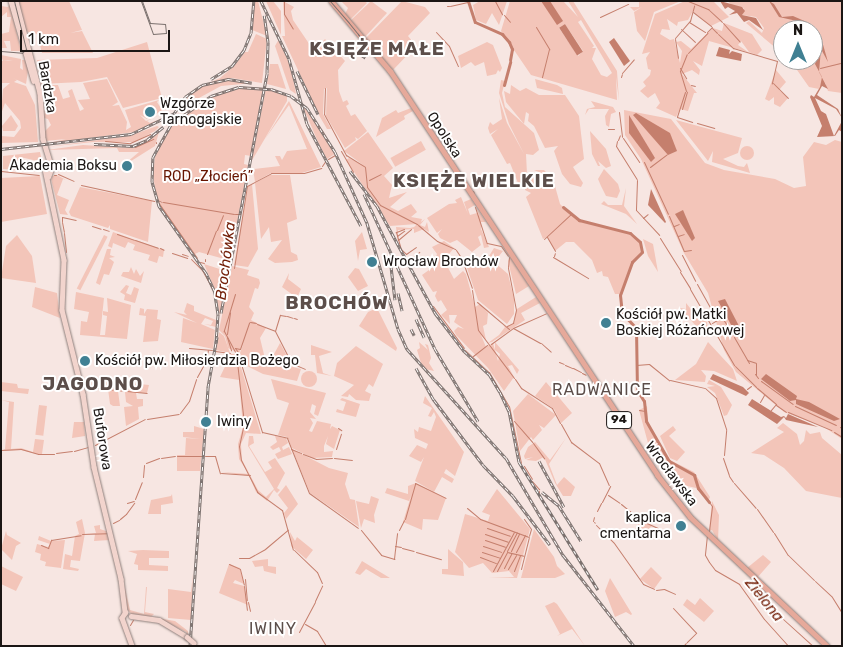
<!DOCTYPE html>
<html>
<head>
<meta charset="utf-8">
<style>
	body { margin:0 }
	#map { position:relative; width:843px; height:647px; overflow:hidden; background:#f7e6e2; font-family:Rubik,sans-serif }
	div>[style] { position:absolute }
	.green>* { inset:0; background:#f3c5b9; transform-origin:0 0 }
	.round { border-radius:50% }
	.water>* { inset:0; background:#c57f6d; transform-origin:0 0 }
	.stream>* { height:1px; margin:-0.5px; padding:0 0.5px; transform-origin:0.5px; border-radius:0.5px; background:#c57f6d }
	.river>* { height:3px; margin:-1.5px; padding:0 1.5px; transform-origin:1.5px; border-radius:1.5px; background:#c57f6d }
	.roads { filter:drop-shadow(0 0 1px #8f807c) drop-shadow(0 0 1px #8f807c) }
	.secondary>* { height:4.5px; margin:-2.25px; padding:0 2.25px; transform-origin:2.25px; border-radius:2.25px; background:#f2d4cd }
	.primary>* { height:5px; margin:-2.5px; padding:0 2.5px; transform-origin:2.5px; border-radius:2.5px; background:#e6a99a }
	.tram>* { height:1px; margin:-0.5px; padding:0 0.5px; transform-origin:0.5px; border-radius:0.5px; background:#7b716e }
	.rail>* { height:3px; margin-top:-1.5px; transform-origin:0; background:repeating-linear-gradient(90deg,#fff 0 4px,#7b716e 0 8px); box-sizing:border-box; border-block:1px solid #7b716e }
	.bridges { filter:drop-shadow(0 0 1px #8f807c) drop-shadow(0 0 1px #8f807c) }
	.secondary-bridge>* { height:4.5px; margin:-2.25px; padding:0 2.25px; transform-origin:2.25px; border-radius:2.25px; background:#f2d4cd }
	.dots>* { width:14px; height:14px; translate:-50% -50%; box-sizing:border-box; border:2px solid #fff; border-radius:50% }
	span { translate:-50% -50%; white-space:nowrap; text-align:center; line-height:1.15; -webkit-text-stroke:4px #fff; paint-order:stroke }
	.shield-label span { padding:1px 4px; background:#fff; border:1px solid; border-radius:4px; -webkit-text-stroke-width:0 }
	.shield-label { font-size:12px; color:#1b1614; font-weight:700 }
	.street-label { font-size:14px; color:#1b1614 }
	.poi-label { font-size:14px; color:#1b1614 }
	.left { translate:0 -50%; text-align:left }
	.right { translate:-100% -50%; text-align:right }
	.park-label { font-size:14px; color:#671400 }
	.water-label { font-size:15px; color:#74210a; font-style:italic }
	.quarter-label { font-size:16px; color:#5c4e4a; letter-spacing:1px }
	.district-label { font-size:19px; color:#5c4e4a; font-weight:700; letter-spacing:1px }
	.frame { position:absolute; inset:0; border:2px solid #1b1614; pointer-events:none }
	.north { position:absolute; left:773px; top:20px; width:50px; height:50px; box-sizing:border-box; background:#fff; border:1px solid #a4a2a1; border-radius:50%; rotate:0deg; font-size:14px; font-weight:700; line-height:20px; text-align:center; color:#1b1614 }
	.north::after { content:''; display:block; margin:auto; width:18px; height:22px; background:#408093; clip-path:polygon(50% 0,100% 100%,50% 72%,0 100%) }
	.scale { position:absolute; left:20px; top:30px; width:150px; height:22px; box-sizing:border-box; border:2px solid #1b1614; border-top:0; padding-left:6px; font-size:15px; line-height:18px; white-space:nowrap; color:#1b1614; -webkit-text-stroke:4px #fff; paint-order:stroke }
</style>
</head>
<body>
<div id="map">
	<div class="green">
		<i style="clip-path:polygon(18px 1px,69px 1px,82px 30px,70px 33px,82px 31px,93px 53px,42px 53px,37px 34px,25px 31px)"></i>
		<i style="clip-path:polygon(255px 1px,258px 1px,267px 36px,252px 30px)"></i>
		<i style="clip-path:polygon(266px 1px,273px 1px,281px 11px,281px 35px)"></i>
		<i style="clip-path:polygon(283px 1px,294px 7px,291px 11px,293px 20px,314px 51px,325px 39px,345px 61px,338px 70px,339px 91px,343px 102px,347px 100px,349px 104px,346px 106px,351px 116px,355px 114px,367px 131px,358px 139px,355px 137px,356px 140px,345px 148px,326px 116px,327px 88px,324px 89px,323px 114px,331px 129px,327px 129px,320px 117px,282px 36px,285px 36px)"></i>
		<i style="clip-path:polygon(364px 1px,367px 3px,350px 20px,345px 14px,348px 8px,342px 2px)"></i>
		<i style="clip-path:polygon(371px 1px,387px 13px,364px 38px,350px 21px)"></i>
		<i style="clip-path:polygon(402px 1px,425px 7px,430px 13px,408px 36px,416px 46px,393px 70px,365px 39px)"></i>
		<i style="clip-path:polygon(480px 1px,507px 1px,499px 25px,492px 13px,486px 24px,476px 20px,473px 5px)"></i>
		<i style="clip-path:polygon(evenodd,510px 1px,563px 1px,578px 17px,568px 1px,573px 1px,617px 71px,619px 101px,616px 77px,617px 100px,531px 75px,501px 31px,510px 1px,581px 20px,612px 73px,607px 77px,601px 75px,592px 59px,596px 48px,592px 48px,594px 46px,578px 22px,581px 20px,510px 1px,565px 24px,583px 51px,578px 56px,559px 28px,565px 24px)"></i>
		<i style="clip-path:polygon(639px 1px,681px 1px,654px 12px,645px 41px,637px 31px,634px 12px,642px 7px,634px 11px,630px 7px,639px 7px)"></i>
		<i style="clip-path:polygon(685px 1px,713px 1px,729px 17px,711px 26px,693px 11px,688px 20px,678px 22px,677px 26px,667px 19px,670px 30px,662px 29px,660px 34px,670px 40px,674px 39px,680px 63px,682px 51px,676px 42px,681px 41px,691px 49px,713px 28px,722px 31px,724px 23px,752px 34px,762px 50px,757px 55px,749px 52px,741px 41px,738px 45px,748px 52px,709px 41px,702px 66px,693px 61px,700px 70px,699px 75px,692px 70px,682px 74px,697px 93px,694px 93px,688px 111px,680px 109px,676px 117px,656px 108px,660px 103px,655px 93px,648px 98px,640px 91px,646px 86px,643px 82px,650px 75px,651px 70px,648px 69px,646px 58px,650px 52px,642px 54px,655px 14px)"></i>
		<i style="clip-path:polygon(728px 1px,842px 1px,842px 93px,828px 91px,825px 83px,819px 89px,809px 87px,790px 60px,813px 60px,813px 30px,783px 30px,783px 54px,746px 23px,749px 21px,762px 33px,764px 28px,756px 17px,742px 15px,744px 8px,732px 6px)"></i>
		<i style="clip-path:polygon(10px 2px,14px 15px,22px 46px,12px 13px,21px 51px,11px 51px,10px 41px,4px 41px,7px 48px,1px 48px,1px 34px,9px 32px,11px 17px,7px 17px,7px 12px,1px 17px,1px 6px,8px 7px)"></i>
		<i style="clip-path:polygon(256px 34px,267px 39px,262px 83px,232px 78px,193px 90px,220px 78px,234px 66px,245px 52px,248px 52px)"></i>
		<i style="clip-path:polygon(279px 39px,291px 68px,296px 94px,290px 90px,275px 46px)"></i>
		<i style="clip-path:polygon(147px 42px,162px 98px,123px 108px,107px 77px,81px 82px,41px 84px,37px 60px,97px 58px)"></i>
		<i style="clip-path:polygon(487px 42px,493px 45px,502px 68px,500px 72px,498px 70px,496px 74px,487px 76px,484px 62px,475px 66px,471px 62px,461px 68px,458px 56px)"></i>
		<i style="clip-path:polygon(1px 55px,21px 59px,20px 68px,23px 70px,22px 60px,26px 60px,33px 87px,28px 71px,26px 84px,13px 78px,17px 80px,14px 82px,26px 86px,35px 105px,38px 142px,1px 143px,1px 136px,14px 137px,21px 128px,20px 121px,5px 103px,1px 114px,3px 89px,10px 83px,1px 83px,1px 61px,8px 61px,13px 60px,3px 61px)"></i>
		<i style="clip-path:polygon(270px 64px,278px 64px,286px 89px,267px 84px)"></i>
		<i style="clip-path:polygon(776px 70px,786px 82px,779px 90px,788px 98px,780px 107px,774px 104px,774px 97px,769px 101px,765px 99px)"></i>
		<i style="clip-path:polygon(107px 79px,118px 102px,112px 106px,119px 105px,127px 122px,126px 130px,131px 127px,125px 110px,159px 100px,157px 102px,162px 110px,158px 113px,147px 119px,140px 115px,146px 121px,162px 114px,147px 121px,150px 123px,166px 117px,134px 132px,45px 144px,66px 139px,45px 141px,44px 132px,51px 125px,48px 119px,44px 118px,45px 102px,42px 85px,58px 85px,63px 99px,70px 97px,68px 91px,72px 89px,80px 111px,84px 109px,78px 100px,90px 99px,83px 83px)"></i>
		<i style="clip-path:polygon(535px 79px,557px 85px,562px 88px,563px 94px,537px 88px)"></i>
		<i style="clip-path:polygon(232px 80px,253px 83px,221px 86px,175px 111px,195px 90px,210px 83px)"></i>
		<i style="clip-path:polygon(501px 80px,505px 81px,502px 93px,505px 107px,534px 133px,539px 150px,533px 155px,526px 154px,527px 174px,533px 176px,534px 183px,546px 189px,544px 174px,534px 170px,544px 170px,553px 179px,560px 204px,568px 212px,579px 220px,629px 233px,640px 242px,641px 253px,632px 262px,620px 294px,615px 294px,608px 277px,603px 276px,602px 271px,597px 273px,592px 260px,574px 242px,566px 242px,555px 251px,547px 237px,543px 239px,526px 197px,531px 193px,525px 190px,525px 179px,520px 188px,510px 163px,507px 164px,491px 135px,498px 129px,490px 134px,488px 128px,490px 122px,493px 125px,502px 119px,499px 98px,507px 123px,524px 154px,509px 124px,499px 93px)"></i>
		<i style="clip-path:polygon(511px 85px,520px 91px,526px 88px,539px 95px,565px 95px,579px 116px,584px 159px,573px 167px,583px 183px,581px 187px,570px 184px,562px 174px,554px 151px,558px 146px,545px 148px,534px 126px,528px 121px,529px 114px,526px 112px,524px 124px,506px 102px,504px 91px,510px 94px)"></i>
		<i style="clip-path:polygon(247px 87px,263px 88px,251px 156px,245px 155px,244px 164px,248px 165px,231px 255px,228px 260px,199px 252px,195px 254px,163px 211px,159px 203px,163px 202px,157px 200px,153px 175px,155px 157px,164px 136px,180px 116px,218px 94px)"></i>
		<i style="clip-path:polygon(266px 88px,287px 95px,287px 101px,251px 162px)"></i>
		<i style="clip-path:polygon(289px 101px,321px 167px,302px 173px,271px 173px,255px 182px,253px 169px,280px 166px,275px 156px,280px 156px,282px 160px,287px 151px,307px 149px,289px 105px,265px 139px)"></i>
		<i style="clip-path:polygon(591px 101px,613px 107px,616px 112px,611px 114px,609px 127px,606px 125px,605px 116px,609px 109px,589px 109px,585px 115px,587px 109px,595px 107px)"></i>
		<i style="clip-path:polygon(302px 105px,324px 132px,335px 154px,330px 157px,327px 159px,319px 144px)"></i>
		<i style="clip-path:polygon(411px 108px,413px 111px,404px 116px,405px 119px,376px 137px,382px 118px,396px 110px,398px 113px)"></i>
		<i style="clip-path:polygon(624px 110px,671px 119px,705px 163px,724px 170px,775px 179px,794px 188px,806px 186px,803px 157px,814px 142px,826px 145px,835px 140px,842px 142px,842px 439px,824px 427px,784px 412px,736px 372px,724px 350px,708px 293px,684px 253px,641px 159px,625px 135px)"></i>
		<i style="clip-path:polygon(11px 115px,18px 126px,15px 131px,3px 131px,2px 126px)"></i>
		<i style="clip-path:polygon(676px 120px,742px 138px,738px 153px,723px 159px,738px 166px,744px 167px,747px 163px,750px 173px,712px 162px,713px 151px,708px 161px)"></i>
		<i style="clip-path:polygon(157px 126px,159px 127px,155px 131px,134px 142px,93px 142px,46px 147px,129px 136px)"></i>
		<i style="clip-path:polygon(590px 131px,606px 149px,611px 166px,606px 168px,598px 161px,600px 166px,598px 166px,592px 154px)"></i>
		<i style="clip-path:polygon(159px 132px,155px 146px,120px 168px,139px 152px,119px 152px,117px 148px,47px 150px,83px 145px,133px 148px)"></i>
		<i style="clip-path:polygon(368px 132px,393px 168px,384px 176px,392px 185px,389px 198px,407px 192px,390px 207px,398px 211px,411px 204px,417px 212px,411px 217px,422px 219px,421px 222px,425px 219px,420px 225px,425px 227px,427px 222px,429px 232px,424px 229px,414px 233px,414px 229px,398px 230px,398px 243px,396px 227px,410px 228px,414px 227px,417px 224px,390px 226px,346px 160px,349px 158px,363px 165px,344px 151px)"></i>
		<i style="left:421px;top:141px;width:10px;height:35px;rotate:61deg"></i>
		<i class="round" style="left:740px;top:146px;width:14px;height:14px"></i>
		<i style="clip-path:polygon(40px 152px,42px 162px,20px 157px,21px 167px,17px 170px,3px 169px,3px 156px)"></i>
		<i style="clip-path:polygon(604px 169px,618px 184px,620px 191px,617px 198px,606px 196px,601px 186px,598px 179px)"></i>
		<i style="clip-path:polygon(50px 175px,52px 180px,52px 176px,57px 175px,66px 180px,63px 179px,57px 195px,69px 200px,65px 210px,68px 215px,60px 214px)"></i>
		<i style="clip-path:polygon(270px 175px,290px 175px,297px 219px,287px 223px,291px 252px,297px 255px,298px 260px,292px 262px,275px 263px,268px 259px,282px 240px,271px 242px,269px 227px,261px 239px,255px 183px)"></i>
		<i style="clip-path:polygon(40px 176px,47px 214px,1px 222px,1px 178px)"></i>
		<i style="clip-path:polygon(252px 184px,258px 249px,248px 267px,234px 265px,248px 187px)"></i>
		<i style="clip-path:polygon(80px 187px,152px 201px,148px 242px,110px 229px,110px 225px,108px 228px,71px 216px,69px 212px)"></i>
		<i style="clip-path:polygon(626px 188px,624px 206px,637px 224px,626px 214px,601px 204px,604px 201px,608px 205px,622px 205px)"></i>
		<i style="clip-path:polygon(461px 197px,468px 214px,464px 202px,471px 199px,475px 205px,468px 209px,470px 215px,477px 213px,479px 216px,476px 207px,486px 222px,481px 222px,481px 229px,489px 247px,484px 248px,481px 235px,478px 237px,481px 245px,472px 252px,457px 240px,450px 243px,440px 238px,438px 234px,442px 229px,437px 233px,427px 218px,449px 204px,457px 203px,455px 200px)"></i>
		<i style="clip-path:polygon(113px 232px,164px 250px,163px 257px,159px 256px,157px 263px,148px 260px,150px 255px,133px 250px,135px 245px,128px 242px,125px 248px,113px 243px,112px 248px,108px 246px)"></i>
		<i style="clip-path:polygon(362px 232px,367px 249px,360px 250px,358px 261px,355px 241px)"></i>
		<i style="clip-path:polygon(17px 235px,32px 256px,36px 283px,1px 278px,6px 246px)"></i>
		<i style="left:104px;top:235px;width:4px;height:60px;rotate:27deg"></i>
		<i style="clip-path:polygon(643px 239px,653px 244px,658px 272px,648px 256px)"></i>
		<i style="clip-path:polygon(444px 241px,454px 248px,444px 260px,454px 279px,463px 271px,466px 274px,475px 307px,480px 304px,488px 313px,487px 324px,483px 326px,486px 340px,481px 335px,486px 347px,493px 343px,498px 361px,500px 354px,495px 350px,495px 342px,519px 370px,517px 374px,512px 365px,508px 366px,514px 377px,504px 391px,488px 368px,456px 335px,454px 331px,458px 327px,464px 329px,454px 322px,457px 315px,449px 315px,450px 324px,441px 315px,447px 310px,441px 300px,438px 302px,435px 296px,437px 291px,433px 292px,422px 275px,433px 267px,437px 254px,432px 247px)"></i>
		<i style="clip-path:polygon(494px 248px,503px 251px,494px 262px,508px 274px,514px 299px,514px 314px,507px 324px,478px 300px,467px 268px,486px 255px,492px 259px,489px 256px)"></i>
		<i style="clip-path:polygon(107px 249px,111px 249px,110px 255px,115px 257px,109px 258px,114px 262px,109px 275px,104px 274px,100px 285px,96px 283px)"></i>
		<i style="clip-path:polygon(510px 257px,529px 286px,516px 294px,508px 261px)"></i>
		<i style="clip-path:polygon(204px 264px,226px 271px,229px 268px,220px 316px,215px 290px)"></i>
		<i style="clip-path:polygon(232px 266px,249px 270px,247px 275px,259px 279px,260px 283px,258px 289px,255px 288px,249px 307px,254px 313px,251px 320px,266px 328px,260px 338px,267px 367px,280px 343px,293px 367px,301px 369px,297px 381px,263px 374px,245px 365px,240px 353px,244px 342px,239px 353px,228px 348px,225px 336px,219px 330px)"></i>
		<i style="clip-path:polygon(131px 267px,134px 274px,136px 269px,140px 276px,144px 271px,141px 283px,121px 276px,123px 272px,129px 272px)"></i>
		<i style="clip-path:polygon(355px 268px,359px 269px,368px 286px,358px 291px,348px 277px)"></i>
		<i style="clip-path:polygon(289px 273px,288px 279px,301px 289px,297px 298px,282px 287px)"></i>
		<i style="clip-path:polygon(126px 285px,129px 286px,126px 293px,131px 295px,134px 287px,139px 289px,135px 303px,124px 300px,125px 295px,120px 292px)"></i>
		<i style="clip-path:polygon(35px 287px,57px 293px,60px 318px,32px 307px)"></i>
		<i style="clip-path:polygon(76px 292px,104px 298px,100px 335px,105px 335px,107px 316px,103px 315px,103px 311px,108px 312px,107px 298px,131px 305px,127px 339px,80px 335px,81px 321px,87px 322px,89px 312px,74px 309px)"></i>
		<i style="clip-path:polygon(536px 297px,540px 303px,521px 313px,525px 320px,492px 342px,488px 343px,499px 335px,505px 327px,503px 325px,507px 327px,513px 323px,517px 309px)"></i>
		<i style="clip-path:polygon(187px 303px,194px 306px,194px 311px,216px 320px,216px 327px,204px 324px,211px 325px,213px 321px,205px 318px,201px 324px,215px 330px,213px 349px,181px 342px,183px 318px,197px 323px,174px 312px,187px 315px,184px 312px)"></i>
		<i style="clip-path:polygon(686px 303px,698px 318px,707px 322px,708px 331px,702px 321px,699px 325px,704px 335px,680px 308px,686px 309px)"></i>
		<i style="clip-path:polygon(140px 308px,144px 309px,144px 314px,147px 309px,158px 310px,157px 319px,161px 320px,158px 341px,143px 342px,146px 316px,139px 315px)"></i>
		<i style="clip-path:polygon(377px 308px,397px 348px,396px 351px,359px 326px,368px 312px)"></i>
		<i style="clip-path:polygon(219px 332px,224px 336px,230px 353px,216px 350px)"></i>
		<i style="clip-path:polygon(419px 342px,428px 350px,425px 344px,428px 345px,431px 358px,429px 363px,434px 371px,425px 369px,421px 363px,417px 350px,420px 348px)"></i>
		<i style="clip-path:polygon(708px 342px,733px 369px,737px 381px,714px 371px,701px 370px,706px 376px,705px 382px,675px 380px,696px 364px)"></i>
		<i style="clip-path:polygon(311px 345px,332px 352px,319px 356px,323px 373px,332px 376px,317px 373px,315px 355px,311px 355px)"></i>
		<i style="clip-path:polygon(356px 346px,383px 364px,373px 387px,369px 384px,365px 391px,371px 394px,369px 401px,356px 400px,349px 394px,348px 397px,341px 396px,354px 385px,334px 376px,337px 363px)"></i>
		<i style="clip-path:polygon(231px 354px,237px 354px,261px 434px,246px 433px,241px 444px,242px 460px,258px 490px,266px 497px,274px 489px,248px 446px,249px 436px,253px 436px,254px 443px,249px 446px,265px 472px,272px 468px,268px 462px,275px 458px,285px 473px,277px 488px,280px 490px,277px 493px,274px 490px,267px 501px,256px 492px,249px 476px,221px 472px,249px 474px,239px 459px,238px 444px,243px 427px,239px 380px,220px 377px)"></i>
		<i class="round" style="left:301px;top:371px;width:16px;height:16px"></i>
		<i style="clip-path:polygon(90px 379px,109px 381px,110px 390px,111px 381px,149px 385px,147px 393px,136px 393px,137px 399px,143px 399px,143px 406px,138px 407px,139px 419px,126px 426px,124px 407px,133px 406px,126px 402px,125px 392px,118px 391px,120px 406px,113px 406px,110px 404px,108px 389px,104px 389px,104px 381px,100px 388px,91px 387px)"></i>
		<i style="clip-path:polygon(271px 379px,326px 393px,318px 416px,314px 414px,316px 406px,312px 404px,310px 412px,316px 419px,310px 418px,313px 423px,309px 431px,312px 432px,317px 421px,331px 424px,330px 429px,332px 426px,340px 430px,334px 449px,326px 444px,328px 436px,324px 446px,324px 452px,333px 451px,332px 457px,312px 458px,292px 448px,287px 437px,278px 435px,289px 403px,277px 399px)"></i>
		<i style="clip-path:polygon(709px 380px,721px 387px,732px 405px,727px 415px,724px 416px,715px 393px,707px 387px,715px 386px,707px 384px)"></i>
		<i style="clip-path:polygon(1px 382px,17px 384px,18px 388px,29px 389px,28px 394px,1px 391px)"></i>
		<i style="clip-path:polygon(546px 382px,572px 413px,561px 423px,554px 409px,535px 396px)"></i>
		<i style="clip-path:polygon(528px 394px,556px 415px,544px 428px,539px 425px,542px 430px,533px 440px,531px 437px,520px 451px,513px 411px)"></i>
		<i style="clip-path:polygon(425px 396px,464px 452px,455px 476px,446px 469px,444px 473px,454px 479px,452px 483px,442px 477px,434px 492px,415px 481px,424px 457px,421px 462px,409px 456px,417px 445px,426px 449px,428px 444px,415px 438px,414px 429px,418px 432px,419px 427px,431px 431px,436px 417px,434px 412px,431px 417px,428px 416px,432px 408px,423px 403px)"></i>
		<i style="clip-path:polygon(342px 398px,360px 404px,356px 417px,336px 412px,337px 409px,343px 411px,346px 402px,340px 400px)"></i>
		<i style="clip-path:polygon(1px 400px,14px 402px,11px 449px,21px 448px,33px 452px,35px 439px,44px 440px,42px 454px,55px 454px,37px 454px,21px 450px,1px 451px,5px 449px,9px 402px)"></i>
		<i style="left:39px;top:405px;width:8px;height:30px;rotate:7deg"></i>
		<i style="clip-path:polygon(647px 406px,648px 422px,668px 459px,694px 472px,710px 497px,708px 502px,696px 488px,683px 485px,648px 443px,639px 410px)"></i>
		<i style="clip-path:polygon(74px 422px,84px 422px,85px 436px,72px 438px)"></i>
		<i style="clip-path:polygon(783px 423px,797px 434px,800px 445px,804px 441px,806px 430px,810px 434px,820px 432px,822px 438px,842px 455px,842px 498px,806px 491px,784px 468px,764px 455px,751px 453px,784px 432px,777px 428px)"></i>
		<i style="clip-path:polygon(194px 426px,204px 429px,200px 471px,177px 471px,177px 455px,185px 455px,186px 438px,201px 439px,183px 437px,183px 432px,194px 432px)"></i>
		<i style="clip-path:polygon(673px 426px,676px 430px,669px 436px,685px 452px,677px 461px,670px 458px,660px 436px)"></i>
		<i style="clip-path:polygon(275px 436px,286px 438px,288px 443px,282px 447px,283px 450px,289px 447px,292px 454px,278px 459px,275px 454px,281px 451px,279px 447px,273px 450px,270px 447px,277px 442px)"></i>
		<i style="clip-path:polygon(566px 438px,549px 464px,557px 485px,564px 477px,575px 487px,571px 496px,563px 496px,555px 483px,544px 457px,536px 461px,526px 460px,533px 457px,525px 459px,524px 456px,528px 447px,535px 442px,550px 460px)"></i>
		<i style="clip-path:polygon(292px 449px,329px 468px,348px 473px,345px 484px,350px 499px,355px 500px,359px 527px,310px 493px)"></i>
		<i style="clip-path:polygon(416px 483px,446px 498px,438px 520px,423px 519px,422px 530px,403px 522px,411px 496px,409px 501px,385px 493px,387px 488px,408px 494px,408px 486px)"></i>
		<i style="clip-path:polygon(286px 485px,298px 504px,286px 519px,284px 513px,288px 508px,278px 495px)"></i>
		<i style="clip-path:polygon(497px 489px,530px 529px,517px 578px,488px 577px,514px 577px,509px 571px,492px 573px,483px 563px,469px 568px,455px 552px,465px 514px,488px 521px,490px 515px,482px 512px)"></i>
		<i style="clip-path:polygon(172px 494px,173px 503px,161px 505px,161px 514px,148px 514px,151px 500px,171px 496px)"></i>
		<i style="clip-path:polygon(371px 496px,379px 499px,374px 515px,375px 523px,364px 519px,361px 528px,356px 501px,369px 504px)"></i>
		<i style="clip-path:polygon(712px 501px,719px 515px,718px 541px,712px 530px,709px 531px)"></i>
		<i style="clip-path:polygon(82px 519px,85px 533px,80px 561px,71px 560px,70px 567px,79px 569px,78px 571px,63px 569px,65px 554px,72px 556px,75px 536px,79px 534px,76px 522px)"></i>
		<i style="clip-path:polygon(641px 521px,652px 526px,638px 538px,632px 533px)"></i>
		<i style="clip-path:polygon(100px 525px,100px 529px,109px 532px,110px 540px,94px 541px,95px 534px,86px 534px,96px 533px,94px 526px)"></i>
		<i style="clip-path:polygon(534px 529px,554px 557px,557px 566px,565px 574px,555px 578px,521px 578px)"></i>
		<i style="clip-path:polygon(6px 531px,7px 535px,21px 543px,16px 546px,12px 560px,1px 549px)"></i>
		<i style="clip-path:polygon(290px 532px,295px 541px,297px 537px,313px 550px,306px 559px,291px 546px)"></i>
		<i style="clip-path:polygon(39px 536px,51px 541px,65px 540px,61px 568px,45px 566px,46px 562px,40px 560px,41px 554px,35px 552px,37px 544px,48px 547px,50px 544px,38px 540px)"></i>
		<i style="clip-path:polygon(448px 549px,463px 562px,464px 576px,442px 574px,442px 569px,448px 569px)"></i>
		<i style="clip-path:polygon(143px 550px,169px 551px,169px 558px,149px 558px,149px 565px,168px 566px,168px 571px,138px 570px,138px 565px,134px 564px,137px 554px,128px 551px)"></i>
		<i style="clip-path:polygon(763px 555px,771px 562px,757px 578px,747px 568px)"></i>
		<i style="clip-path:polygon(268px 559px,268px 566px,276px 567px,276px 574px,264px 571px,263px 566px,255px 567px,252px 561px)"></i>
		<i style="clip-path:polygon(362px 561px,390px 578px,381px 578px,366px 569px,360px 575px,355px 573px)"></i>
		<i style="clip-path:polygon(229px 564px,240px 568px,244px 584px,235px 580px,233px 583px,244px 586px,248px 605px,219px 593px)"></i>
		<i style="clip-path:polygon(1px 566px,23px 577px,16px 591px,1px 584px)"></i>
		<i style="clip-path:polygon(651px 567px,662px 578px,654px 589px,640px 579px)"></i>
		<i style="clip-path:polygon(193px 573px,191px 620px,168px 618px,168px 589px,191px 592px)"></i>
		<i style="clip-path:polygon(610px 578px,632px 614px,631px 615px,626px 612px,615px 617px,605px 591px)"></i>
		<i style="clip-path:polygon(124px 584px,130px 610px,144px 614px,146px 587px,147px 587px,145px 612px,154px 614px,151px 617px,175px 621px,188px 631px,188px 636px,186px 632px,168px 623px,132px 615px,127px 609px)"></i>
		<i style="clip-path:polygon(700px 598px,714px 611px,704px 622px,683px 605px,687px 599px,695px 605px)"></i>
		<i style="clip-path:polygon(554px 602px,557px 604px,585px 646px,572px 629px,557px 636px,560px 634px,545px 606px)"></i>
	</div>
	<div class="water">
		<i style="clip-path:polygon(541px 1px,550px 1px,563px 21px,557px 25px)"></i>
		<i style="clip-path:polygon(720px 1px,742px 7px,745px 11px,742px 15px,756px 18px,763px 30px,749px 20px,744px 22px,737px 13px,729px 15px,735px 11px,728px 7px,725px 9px)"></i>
		<i style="clip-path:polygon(769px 1px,774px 4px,782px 17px,793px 16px,809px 23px,822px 41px,828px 62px,821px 49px,819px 72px,828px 89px,822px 86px,817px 95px,838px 109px,842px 118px,836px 109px,815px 98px,821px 111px,826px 114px,834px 136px,842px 121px,842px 132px,839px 130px,835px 136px,817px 137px,822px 126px,810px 97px,811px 95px,814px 97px,820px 87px,822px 77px,815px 64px,821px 43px,806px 23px,779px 17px)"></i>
		<i style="left:565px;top:24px;width:33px;height:7px;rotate:57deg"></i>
		<i style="clip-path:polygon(614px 38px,630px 61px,624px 66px,609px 42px)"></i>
		<i style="clip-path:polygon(719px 47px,730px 50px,729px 54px,732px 51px,742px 54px,741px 61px,716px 56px)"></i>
		<i style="clip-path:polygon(636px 113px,670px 133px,677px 151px,668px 155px,633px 115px)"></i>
		<i style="clip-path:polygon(629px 115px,655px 158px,651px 162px,629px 133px)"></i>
		<i style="clip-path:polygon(651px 189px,666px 222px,665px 223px,648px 205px)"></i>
		<i style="clip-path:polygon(683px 210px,695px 238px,692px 241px,675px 214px)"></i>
		<i style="clip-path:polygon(725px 299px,740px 328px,735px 332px,718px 301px)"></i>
		<i style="clip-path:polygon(713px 374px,743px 387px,749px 393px,746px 396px,710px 379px)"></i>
		<i style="clip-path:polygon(766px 374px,797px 396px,796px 399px,809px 402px,840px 419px,834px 421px,796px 404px,796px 400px,790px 401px,761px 379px)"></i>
		<i style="clip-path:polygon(752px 399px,781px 417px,784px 416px,786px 418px,788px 414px,818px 427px,786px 420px,784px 417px,777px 424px,748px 405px)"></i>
	</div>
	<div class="stream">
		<i style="left:284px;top:1px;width:13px;rotate:90deg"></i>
		<i style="left:284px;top:14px;width:17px;rotate:59deg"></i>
		<i style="left:495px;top:1px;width:15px;rotate:62deg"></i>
		<i style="left:688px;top:1px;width:22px;rotate:22deg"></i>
		<i style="left:708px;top:9px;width:19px;rotate:43deg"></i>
		<i style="left:447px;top:6px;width:2px"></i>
		<i style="left:450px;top:6px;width:18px;rotate:-13deg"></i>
		<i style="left:693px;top:12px;width:23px;rotate:38deg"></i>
		<i style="left:504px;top:15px;width:9px;rotate:49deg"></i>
		<i style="left:600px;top:17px;width:31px;rotate:-25deg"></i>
		<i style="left:689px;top:22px;width:19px;rotate:32deg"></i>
		<i style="left:723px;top:23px;width:25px;rotate:48deg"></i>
		<i style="left:536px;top:27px;width:26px;rotate:59deg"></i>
		<i style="left:549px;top:49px;width:29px;rotate:104deg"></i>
		<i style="left:712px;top:28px;width:7px;rotate:45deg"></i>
		<i style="left:681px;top:29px;width:19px;rotate:43deg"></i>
		<i style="left:436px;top:32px;width:19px;rotate:47deg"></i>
		<i style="left:449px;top:46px;width:22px;rotate:66deg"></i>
		<i style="left:707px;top:32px;width:7px;rotate:-45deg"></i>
		<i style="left:718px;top:34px;width:21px;rotate:43deg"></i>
		<i style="left:733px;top:48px;width:46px;rotate:16.5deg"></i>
		<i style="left:777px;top:61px;width:23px;rotate:103deg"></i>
		<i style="left:675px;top:38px;width:23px;rotate:-49deg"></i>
		<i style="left:690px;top:21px;width:16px;rotate:-75deg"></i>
		<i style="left:675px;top:39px;width:19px;rotate:81deg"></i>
		<i style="left:688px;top:53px;width:28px;rotate:-46deg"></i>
		<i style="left:680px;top:68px;width:12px;rotate:59deg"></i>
		<i style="left:820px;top:68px;width:21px;rotate:-14deg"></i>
		<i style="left:622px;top:73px;width:18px;rotate:-49deg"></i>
		<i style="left:621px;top:77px;width:3px;rotate:-72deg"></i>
		<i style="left:773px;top:83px;width:21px;rotate:45deg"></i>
		<i style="left:691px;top:85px;width:4px;rotate:14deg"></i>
		<i style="left:325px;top:88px;width:26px;rotate:92deg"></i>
		<i style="left:324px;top:114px;width:47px;rotate:61.8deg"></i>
		<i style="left:346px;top:155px;width:22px;rotate:32deg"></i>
		<i style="left:365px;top:167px;width:20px;rotate:84deg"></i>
		<i style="left:367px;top:187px;width:22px;rotate:54deg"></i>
		<i style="left:380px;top:205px;width:42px;rotate:27.2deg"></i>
		<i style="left:686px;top:91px;width:21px;rotate:-107deg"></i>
		<i style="left:680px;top:71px;width:18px;rotate:-68deg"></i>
		<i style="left:685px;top:92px;width:26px;rotate:108deg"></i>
		<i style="left:677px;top:117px;width:16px;rotate:18deg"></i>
		<i style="left:682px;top:109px;width:18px;rotate:-74deg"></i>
		<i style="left:619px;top:112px;width:25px;rotate:83deg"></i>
		<i style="left:697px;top:123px;width:18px;rotate:16deg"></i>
		<i style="left:608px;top:129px;width:6px"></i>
		<i style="left:623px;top:138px;width:29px;rotate:56deg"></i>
		<i style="left:618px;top:140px;width:5px;rotate:-68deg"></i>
		<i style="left:105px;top:141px;width:25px;rotate:5deg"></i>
		<i style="left:130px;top:143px;width:22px;rotate:-24deg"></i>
		<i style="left:617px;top:141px;width:5px;rotate:101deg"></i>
		<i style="left:616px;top:146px;width:39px;rotate:58deg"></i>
		<i style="left:156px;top:143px;width:1px;rotate:-90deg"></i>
		<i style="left:135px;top:147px;width:20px;rotate:-24deg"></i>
		<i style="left:341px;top:151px;width:24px;rotate:60deg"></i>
		<i style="left:328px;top:159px;width:8px;rotate:-30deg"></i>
		<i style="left:644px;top:162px;width:57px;rotate:65.2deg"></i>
		<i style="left:322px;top:166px;width:7px;rotate:-56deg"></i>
		<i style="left:650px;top:167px;width:21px;rotate:-37deg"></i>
		<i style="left:1px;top:171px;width:38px;rotate:6deg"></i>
		<i style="left:58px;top:174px;width:17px;rotate:24deg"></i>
		<i style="left:54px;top:175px;width:2px"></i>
		<i style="left:369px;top:180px;width:13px;rotate:-27deg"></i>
		<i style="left:637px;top:180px;width:30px;rotate:92deg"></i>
		<i style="left:636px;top:210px;width:34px;rotate:47deg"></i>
		<i style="left:81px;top:185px;width:75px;rotate:12.4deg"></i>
		<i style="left:473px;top:191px;width:2px;rotate:63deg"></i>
		<i style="left:157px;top:200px;width:5px;rotate:22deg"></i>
		<i style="left:158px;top:202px;width:68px;rotate:55.1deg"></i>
		<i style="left:163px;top:202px;width:72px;rotate:9.6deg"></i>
		<i style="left:475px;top:207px;width:38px;rotate:72deg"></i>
		<i style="left:487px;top:243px;width:14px;rotate:12deg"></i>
		<i style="left:501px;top:246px;width:12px;rotate:55deg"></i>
		<i style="left:235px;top:214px;width:5px"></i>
		<i style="left:669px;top:216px;width:38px;rotate:67deg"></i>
		<i style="left:643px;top:218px;width:6px;rotate:-39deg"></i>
		<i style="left:62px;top:221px;width:4px;rotate:-90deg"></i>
		<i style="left:62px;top:217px;width:14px;rotate:12deg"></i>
		<i style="left:62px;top:222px;width:10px;rotate:79deg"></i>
		<i style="left:418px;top:225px;width:25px;rotate:40deg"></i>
		<i style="left:437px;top:241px;width:20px;rotate:24deg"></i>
		<i style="left:92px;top:226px;width:9px;rotate:18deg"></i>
		<i style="left:674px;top:226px;width:5px;rotate:-22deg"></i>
		<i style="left:103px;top:229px;width:6px;rotate:18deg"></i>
		<i style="left:404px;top:229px;width:9px;rotate:159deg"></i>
		<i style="left:396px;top:232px;width:18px;rotate:74deg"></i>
		<i style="left:401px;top:249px;width:7px;rotate:45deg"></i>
		<i style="left:406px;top:254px;width:12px;rotate:-35deg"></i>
		<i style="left:217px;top:230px;width:16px;rotate:-68deg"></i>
		<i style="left:64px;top:233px;width:19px;rotate:84deg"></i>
		<i style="left:117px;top:234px;width:18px;rotate:19deg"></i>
		<i style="left:397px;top:236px;width:9px;rotate:-36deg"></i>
		<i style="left:678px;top:236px;width:6px;rotate:-18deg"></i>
		<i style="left:547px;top:237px;width:16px;rotate:60deg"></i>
		<i style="left:660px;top:238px;width:39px;rotate:58deg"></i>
		<i style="left:544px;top:239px;width:37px;rotate:-43deg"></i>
		<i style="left:135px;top:240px;width:24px;rotate:19deg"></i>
		<i style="left:398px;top:240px;width:17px;rotate:-40deg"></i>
		<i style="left:160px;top:248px;width:4px;rotate:27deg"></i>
		<i style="left:456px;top:250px;width:11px;rotate:56deg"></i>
		<i style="left:684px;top:251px;width:7px;rotate:-8deg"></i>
		<i style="left:172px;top:253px;width:16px;rotate:18deg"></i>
		<i style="left:182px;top:254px;width:6px;rotate:18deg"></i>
		<i style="left:207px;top:254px;width:25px;rotate:-69deg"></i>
		<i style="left:682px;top:255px;width:29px;rotate:63deg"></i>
		<i style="left:554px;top:256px;width:3px;rotate:-72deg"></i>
		<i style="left:553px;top:257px;width:41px;rotate:31deg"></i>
		<i style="left:191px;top:259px;width:16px;rotate:45deg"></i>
		<i style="left:202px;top:270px;width:21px;rotate:61deg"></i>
		<i style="left:411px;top:259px;width:11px;rotate:-41deg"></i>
		<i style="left:205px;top:261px;width:2px;rotate:-90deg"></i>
		<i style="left:463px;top:261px;width:3px;rotate:72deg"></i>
		<i style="left:200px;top:262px;width:4px;rotate:14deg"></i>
		<i style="left:464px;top:265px;width:24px;rotate:71deg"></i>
		<i style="left:508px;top:267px;width:10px;rotate:-84deg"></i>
		<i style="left:234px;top:268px;width:83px;rotate:-81deg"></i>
		<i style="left:247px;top:186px;width:27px;rotate:-28deg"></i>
		<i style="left:271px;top:173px;width:33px"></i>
		<i style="left:304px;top:173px;width:18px;rotate:-16deg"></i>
		<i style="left:680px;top:272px;width:19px;rotate:58deg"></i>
		<i style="left:697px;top:284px;width:41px;rotate:60.9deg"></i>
		<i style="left:717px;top:320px;width:6px;rotate:149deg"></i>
		<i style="left:690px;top:289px;width:88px;rotate:59.9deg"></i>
		<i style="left:472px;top:290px;width:40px;rotate:81.5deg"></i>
		<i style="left:478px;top:330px;width:60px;rotate:53.1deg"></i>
		<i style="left:235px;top:294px;width:39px;rotate:107deg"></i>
		<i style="left:224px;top:331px;width:24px;rotate:62deg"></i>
		<i style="left:477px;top:302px;width:42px;rotate:40.2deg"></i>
		<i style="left:433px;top:306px;width:52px;rotate:53.6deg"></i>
		<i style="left:718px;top:311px;width:28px;rotate:58deg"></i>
		<i style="left:287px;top:316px;width:6px;rotate:18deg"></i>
		<i style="left:294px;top:318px;width:3px;rotate:18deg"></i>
		<i style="left:250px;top:322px;width:6px;rotate:9deg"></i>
		<i style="left:257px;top:324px;width:19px;rotate:21deg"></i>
		<i style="left:275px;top:331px;width:17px;rotate:-73deg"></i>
		<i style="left:280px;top:315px;width:6px;rotate:9deg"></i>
		<i style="left:507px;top:326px;width:7px;rotate:-27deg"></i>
		<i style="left:513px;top:323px;width:13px;rotate:-77deg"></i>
		<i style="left:516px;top:310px;width:43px;rotate:-100.8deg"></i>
		<i style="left:513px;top:328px;width:31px;rotate:29deg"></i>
		<i style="left:275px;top:331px;width:36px;rotate:63deg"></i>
		<i style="left:291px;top:363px;width:15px;rotate:23deg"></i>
		<i style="left:227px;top:334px;width:22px;rotate:-82deg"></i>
		<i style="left:227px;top:337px;width:14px;rotate:73deg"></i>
		<i style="left:734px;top:337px;width:30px;rotate:60deg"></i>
		<i style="left:541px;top:343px;width:13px;rotate:42deg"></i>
		<i style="left:491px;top:344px;width:27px;rotate:-36deg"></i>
		<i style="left:513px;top:328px;width:36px;rotate:-24deg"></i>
		<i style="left:189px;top:348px;width:23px;rotate:5deg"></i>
		<i style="left:213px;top:350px;width:1px"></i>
		<i style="left:465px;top:350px;width:33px;rotate:43deg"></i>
		<i style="left:489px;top:372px;width:39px;rotate:60deg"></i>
		<i style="left:509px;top:406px;width:58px;rotate:78.1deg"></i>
		<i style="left:215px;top:351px;width:15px;rotate:8deg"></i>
		<i style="left:238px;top:352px;width:5px;rotate:-127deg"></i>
		<i style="left:235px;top:348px;width:5px;rotate:11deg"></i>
		<i style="left:240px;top:349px;width:28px;rotate:-71deg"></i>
		<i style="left:236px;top:353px;width:70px;rotate:83.5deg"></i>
		<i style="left:244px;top:423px;width:24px;rotate:102deg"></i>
		<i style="left:239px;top:446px;width:14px;rotate:82deg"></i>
		<i style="left:241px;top:460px;width:36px;rotate:63deg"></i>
		<i style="left:257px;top:492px;width:31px;rotate:36deg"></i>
		<i style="left:282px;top:510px;width:41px;rotate:74.6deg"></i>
		<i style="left:238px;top:354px;width:82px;rotate:72.9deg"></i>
		<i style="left:262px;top:432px;width:26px;rotate:13deg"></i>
		<i style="left:287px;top:438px;width:59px;rotate:68.2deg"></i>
		<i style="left:309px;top:493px;width:60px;rotate:35.5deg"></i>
		<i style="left:473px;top:356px;width:18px;rotate:-38deg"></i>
		<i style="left:747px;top:360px;width:9px;rotate:18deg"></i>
		<i style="left:756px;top:363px;width:12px;rotate:90deg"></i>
		<i style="left:559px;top:362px;width:5px;rotate:22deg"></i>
		<i style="left:565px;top:365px;width:8px;rotate:23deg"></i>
		<i style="left:636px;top:365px;width:13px;rotate:-4deg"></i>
		<i style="left:649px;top:364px;width:26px;rotate:39deg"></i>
		<i style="left:735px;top:366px;width:30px;rotate:45deg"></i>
		<i style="left:573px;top:368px;width:9px;rotate:27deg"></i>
		<i style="left:582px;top:373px;width:4px;rotate:27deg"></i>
		<i style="left:755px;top:374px;width:5px;rotate:53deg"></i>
		<i style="left:197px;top:377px;width:18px;rotate:-61deg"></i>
		<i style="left:206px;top:361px;width:11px;rotate:-80deg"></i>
		<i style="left:515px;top:379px;width:11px;rotate:56deg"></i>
		<i style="left:521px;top:388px;width:37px;rotate:33deg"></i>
		<i style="left:552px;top:408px;width:17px;rotate:62deg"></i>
		<i style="left:670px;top:380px;width:35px;rotate:13deg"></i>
		<i style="left:761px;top:381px;width:39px;rotate:36deg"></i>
		<i style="left:75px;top:385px;width:2px"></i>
		<i style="left:87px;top:387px;width:60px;rotate:5.7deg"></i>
		<i style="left:705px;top:388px;width:15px;rotate:42deg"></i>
		<i style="left:716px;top:398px;width:33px;rotate:72deg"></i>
		<i style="left:757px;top:388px;width:25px;rotate:40deg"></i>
		<i style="left:776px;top:404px;width:8px;rotate:130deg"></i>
		<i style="left:747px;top:389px;width:5px;rotate:-37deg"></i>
		<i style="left:760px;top:402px;width:8px;rotate:-60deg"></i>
		<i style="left:776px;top:405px;width:12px;rotate:35deg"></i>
		<i style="left:795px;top:406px;width:45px;rotate:24.9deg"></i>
		<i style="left:639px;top:410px;width:6px;rotate:9deg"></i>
		<i style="left:788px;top:412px;width:47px;rotate:22.7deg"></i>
		<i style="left:180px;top:413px;width:15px;rotate:-53deg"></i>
		<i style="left:189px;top:401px;width:23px;rotate:-72deg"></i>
		<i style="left:147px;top:419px;width:32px;rotate:-9deg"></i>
		<i style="left:514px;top:421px;width:28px;rotate:49deg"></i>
		<i style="left:561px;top:424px;width:21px;rotate:61deg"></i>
		<i style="left:571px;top:442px;width:35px;rotate:37deg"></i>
		<i style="left:599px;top:463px;width:24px;rotate:66deg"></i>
		<i style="left:840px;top:427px;width:2px;rotate:27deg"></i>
		<i style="left:338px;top:428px;width:4px;rotate:34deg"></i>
		<i style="left:834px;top:432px;width:9px;rotate:32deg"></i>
		<i style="left:533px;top:443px;width:19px;rotate:54deg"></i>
		<i style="left:95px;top:445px;width:56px;rotate:-27.5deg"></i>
		<i style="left:291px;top:449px;width:11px;rotate:22deg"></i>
		<i style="left:336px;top:449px;width:16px;rotate:-72deg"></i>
		<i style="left:1px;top:450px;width:20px;rotate:-3deg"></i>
		<i style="left:21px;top:449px;width:18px;rotate:16deg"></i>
		<i style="left:38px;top:454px;width:16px"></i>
		<i style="left:74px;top:451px;width:15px;rotate:-16deg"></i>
		<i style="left:56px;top:453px;width:16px;rotate:-7deg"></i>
		<i style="left:303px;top:454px;width:14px;rotate:21deg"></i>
		<i style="left:316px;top:459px;width:16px;rotate:-4deg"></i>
		<i style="left:724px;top:455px;width:25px;rotate:-85deg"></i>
		<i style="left:177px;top:456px;width:26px"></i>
		<i style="left:205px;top:456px;width:10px"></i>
		<i style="left:215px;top:456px;width:18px;rotate:74deg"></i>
		<i style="left:161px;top:458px;width:14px;rotate:-8deg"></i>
		<i style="left:334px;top:458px;width:18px;rotate:6deg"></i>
		<i style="left:723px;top:458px;width:18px;rotate:71deg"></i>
		<i style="left:146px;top:463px;width:14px;rotate:-21deg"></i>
		<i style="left:524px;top:466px;width:15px;rotate:58deg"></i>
		<i style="left:221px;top:473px;width:29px;rotate:4deg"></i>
		<i style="left:729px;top:476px;width:7px;rotate:56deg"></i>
		<i style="left:143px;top:477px;width:12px;rotate:-85deg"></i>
		<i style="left:532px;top:481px;width:11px;rotate:49deg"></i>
		<i style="left:734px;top:483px;width:33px;rotate:49deg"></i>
		<i style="left:539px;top:492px;width:1px;rotate:-90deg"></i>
		<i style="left:608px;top:495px;width:14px;rotate:34deg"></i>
		<i style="left:135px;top:499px;width:18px;rotate:-68deg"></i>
		<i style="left:602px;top:502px;width:18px;rotate:-63deg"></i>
		<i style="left:127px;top:503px;width:7px;rotate:-16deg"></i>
		<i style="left:621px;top:504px;width:27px;rotate:39deg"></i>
		<i style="left:642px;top:521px;width:24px;rotate:24deg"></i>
		<i style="left:467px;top:508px;width:17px;rotate:40deg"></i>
		<i style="left:480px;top:519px;width:52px;rotate:20.2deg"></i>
		<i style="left:757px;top:509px;width:28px;rotate:55deg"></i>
		<i style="left:597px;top:511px;width:9px;rotate:-63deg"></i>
		<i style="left:126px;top:514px;width:14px;rotate:-54deg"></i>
		<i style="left:120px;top:519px;width:8px;rotate:-40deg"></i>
		<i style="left:405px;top:519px;width:37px;rotate:-74deg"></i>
		<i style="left:415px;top:483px;width:34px;rotate:26deg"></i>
		<i style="left:524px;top:519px;width:12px;rotate:55deg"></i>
		<i style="left:531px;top:529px;width:7px;rotate:106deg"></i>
		<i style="left:593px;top:521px;width:4px;rotate:-76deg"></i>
		<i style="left:594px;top:522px;width:1px;rotate:45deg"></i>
		<i style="left:113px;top:523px;width:7px;rotate:-27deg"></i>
		<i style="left:596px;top:525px;width:25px;rotate:45deg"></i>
		<i style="left:487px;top:528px;width:24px;rotate:19deg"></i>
		<i style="left:361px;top:530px;width:32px;rotate:51deg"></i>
		<i style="left:381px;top:555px;width:14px;rotate:17deg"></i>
		<i style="left:394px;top:559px;width:9px;rotate:-84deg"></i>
		<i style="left:399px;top:530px;width:11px;rotate:-63deg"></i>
		<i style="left:709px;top:531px;width:25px;rotate:-83deg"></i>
		<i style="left:712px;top:506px;width:5px;rotate:-127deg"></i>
		<i style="left:774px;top:533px;width:26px;rotate:58deg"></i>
		<i style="left:788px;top:555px;width:36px;rotate:44deg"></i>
		<i style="left:82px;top:534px;width:25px;rotate:-2deg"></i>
		<i style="left:485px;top:534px;width:24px;rotate:19deg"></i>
		<i style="left:707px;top:535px;width:20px;rotate:96deg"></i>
		<i style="left:705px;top:555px;width:8px;rotate:60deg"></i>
		<i style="left:709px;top:562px;width:10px;rotate:53deg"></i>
		<i style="left:715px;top:570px;width:28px;rotate:30deg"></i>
		<i style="left:739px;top:584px;width:43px;rotate:54.5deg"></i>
		<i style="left:764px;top:619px;width:36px;rotate:48deg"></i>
		<i style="left:485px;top:540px;width:21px;rotate:19deg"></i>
		<i style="left:614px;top:543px;width:50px;rotate:54.7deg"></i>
		<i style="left:643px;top:584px;width:12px;rotate:24deg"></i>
		<i style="left:41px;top:545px;width:8px;rotate:23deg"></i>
		<i style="left:48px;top:548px;width:9px;rotate:-69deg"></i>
		<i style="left:51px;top:540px;width:30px;rotate:-9deg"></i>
		<i style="left:395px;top:546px;width:6px;rotate:9deg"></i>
		<i style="left:483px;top:546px;width:19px;rotate:18deg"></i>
		<i style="left:402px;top:548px;width:12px;rotate:14deg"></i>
		<i style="left:294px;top:550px;width:32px;rotate:44deg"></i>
		<i style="left:317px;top:572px;width:12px;rotate:66deg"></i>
		<i style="left:395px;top:550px;width:17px;rotate:-83deg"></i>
		<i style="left:507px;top:551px;width:21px;rotate:-62deg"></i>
		<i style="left:511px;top:551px;width:19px;rotate:-65deg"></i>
		<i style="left:416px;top:552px;width:26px;rotate:16deg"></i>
		<i style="left:482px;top:552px;width:19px;rotate:18deg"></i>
		<i style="left:516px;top:552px;width:19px;rotate:-62deg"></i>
		<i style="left:480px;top:557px;width:17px;rotate:21deg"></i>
		<i style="left:239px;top:558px;width:10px"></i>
		<i style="left:249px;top:558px;width:18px;rotate:-29deg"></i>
		<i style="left:265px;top:549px;width:30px;rotate:-40deg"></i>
		<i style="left:229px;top:564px;width:12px;rotate:24deg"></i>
		<i style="left:240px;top:569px;width:16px;rotate:76deg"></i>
		<i style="left:504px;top:568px;width:16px;rotate:-63deg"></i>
		<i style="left:508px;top:569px;width:16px;rotate:-60deg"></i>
		<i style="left:521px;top:569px;width:32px;rotate:-76deg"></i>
		<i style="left:493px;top:571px;width:44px;rotate:-61.7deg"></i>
		<i style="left:497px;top:571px;width:21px;rotate:-62deg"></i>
		<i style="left:507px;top:552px;width:17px;rotate:13deg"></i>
		<i style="left:514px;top:571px;width:17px;rotate:-69deg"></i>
		<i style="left:245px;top:579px;width:21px;rotate:85deg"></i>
		<i style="left:815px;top:581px;width:23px;rotate:43deg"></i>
		<i style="left:832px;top:597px;width:19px;rotate:58deg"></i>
		<i style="left:244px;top:586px;width:24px;rotate:83deg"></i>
		<i style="left:656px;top:590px;width:8px;rotate:-7deg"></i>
		<i style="left:664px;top:589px;width:12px;rotate:24deg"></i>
		<i style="left:756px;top:594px;width:35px;rotate:41deg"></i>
		<i style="left:315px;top:601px;width:17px;rotate:-65deg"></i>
		<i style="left:248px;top:602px;width:9px;rotate:77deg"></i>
		<i style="left:673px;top:608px;width:34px;rotate:47deg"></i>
		<i style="left:696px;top:633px;width:13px;rotate:135deg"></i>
		<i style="left:783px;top:619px;width:40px;rotate:42deg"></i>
		<i style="left:305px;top:624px;width:14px;rotate:30deg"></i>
		<i style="left:317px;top:631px;width:17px;rotate:59deg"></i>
		<i style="left:130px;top:625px;width:6px;rotate:-59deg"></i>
		<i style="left:299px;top:632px;width:34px;rotate:-62deg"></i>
		<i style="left:683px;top:646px;width:4px;rotate:-45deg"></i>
	</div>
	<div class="river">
		<i style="left:468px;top:1px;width:22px;rotate:72deg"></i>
		<i style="left:475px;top:22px;width:30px;rotate:24deg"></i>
		<i style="left:502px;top:34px;width:11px;rotate:49deg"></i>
		<i style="left:509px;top:42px;width:8px;rotate:67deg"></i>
		<i style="left:512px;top:49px;width:11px;rotate:100deg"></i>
		<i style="left:504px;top:85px;width:24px;rotate:-75deg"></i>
		<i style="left:563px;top:207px;width:21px;rotate:39deg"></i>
		<i style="left:579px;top:220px;width:53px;rotate:14.3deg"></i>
		<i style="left:630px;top:233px;width:13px;rotate:42deg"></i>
		<i style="left:640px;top:242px;width:10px;rotate:79deg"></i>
		<i style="left:642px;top:252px;width:14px;rotate:135deg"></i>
		<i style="left:632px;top:262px;width:35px;rotate:110deg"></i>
		<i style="left:620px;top:295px;width:18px;rotate:84deg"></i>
		<i style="left:622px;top:313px;width:21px;rotate:47deg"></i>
		<i style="left:636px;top:328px;width:62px;rotate:89.1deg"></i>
		<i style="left:637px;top:390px;width:13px;rotate:58deg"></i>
		<i style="left:644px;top:401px;width:20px;rotate:84deg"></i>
		<i style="left:646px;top:421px;width:46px;rotate:60.1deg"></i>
		<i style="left:669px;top:461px;width:29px;rotate:29deg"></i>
		<i style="left:694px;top:475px;width:14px;rotate:73deg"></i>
		<i style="left:698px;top:488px;width:18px;rotate:52deg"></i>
	</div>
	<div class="roads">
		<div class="secondary">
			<i style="left:11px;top:1px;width:83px;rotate:74deg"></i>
			<i style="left:16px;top:1px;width:95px;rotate:75.4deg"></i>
			<i style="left:40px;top:93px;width:46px;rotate:86.3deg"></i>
			<i style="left:43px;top:139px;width:30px;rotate:73deg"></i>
			<i style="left:52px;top:168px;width:9px;rotate:111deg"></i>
			<i style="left:47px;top:165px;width:4px;rotate:117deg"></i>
			<i style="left:45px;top:169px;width:93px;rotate:78.2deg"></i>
			<i style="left:64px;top:260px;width:50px;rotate:92.3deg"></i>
			<i style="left:62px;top:310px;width:87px;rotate:76deg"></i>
			<i style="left:83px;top:394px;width:74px;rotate:81.4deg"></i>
			<i style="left:94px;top:467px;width:115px;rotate:76.4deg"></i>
			<i style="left:121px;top:579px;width:34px;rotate:83deg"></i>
			<i style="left:126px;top:612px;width:7px;rotate:124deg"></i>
			<i style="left:122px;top:618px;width:30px;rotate:70deg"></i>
			<i style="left:131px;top:616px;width:28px;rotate:8deg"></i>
			<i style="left:159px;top:620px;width:33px;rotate:31deg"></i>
		</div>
		<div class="primary">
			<i style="left:331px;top:1px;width:92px;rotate:49.9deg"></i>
			<i style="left:390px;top:71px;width:484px;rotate:56.5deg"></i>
			<i style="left:657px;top:475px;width:53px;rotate:51.8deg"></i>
			<i style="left:690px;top:517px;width:188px;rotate:43.3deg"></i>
		</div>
	</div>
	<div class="tram">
		<i style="left:141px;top:1px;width:35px;rotate:70deg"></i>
		<i style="left:153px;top:34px;width:13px;rotate:-4deg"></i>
		<i style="left:166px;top:33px;width:9px;rotate:-96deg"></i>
		<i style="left:165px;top:24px;width:15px;rotate:-176deg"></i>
		<i style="left:150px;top:23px;width:23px;rotate:-110deg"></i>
		<i style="left:330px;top:1px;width:29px;rotate:49deg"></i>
		<i style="left:349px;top:23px;width:19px;rotate:51deg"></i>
		<i style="left:361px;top:38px;width:3px;rotate:45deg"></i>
		<i style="left:363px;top:40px;width:13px;rotate:72deg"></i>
		<i style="left:367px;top:52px;width:7px;rotate:117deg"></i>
		<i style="left:364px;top:58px;width:6px;rotate:-149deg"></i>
		<i style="left:359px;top:55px;width:12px;rotate:-66deg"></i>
		<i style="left:364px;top:44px;width:12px;rotate:-121deg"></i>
		<i style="left:1px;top:51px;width:21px;rotate:5deg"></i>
		<i style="left:22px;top:53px;width:6px;rotate:-45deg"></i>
		<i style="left:26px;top:49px;width:49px;rotate:-104deg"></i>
	</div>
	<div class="rail">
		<i style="left:261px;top:1px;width:64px;rotate:64.2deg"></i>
		<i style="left:289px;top:59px;width:67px;rotate:74.5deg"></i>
		<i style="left:307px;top:124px;width:115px;rotate:62.1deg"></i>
		<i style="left:297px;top:71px;width:48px;rotate:64deg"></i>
		<i style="left:211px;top:79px;width:25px;rotate:-32deg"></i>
		<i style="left:232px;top:66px;width:20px;rotate:-53deg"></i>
		<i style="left:244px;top:50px;width:18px;rotate:-68deg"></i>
		<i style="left:251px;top:33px;width:32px;rotate:-85deg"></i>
		<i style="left:171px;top:118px;width:25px;rotate:-56deg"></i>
		<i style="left:185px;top:97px;width:21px;rotate:-35deg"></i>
		<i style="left:202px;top:85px;width:27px;rotate:-13deg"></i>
		<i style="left:228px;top:79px;width:24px;rotate:9deg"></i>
		<i style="left:94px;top:144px;width:39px;rotate:3deg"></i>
		<i style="left:133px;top:146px;width:15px;rotate:-23deg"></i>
		<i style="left:147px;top:140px;width:21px;rotate:-39deg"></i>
		<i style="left:1px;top:149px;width:131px;rotate:-6.6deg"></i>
		<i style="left:131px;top:134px;width:49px;rotate:-25.5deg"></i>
		<i style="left:350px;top:171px;width:44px;rotate:52.4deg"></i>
		<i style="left:377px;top:206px;width:122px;rotate:61.5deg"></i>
		<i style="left:435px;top:313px;width:48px;rotate:52.7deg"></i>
		<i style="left:464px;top:351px;width:34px;rotate:43deg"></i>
		<i style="left:489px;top:374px;width:21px;rotate:59deg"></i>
		<i style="left:500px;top:392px;width:21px;rotate:65deg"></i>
		<i style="left:509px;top:411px;width:52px;rotate:78.9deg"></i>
		<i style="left:519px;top:462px;width:150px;rotate:58.3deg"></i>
		<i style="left:364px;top:194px;width:170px;rotate:65.4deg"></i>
		<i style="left:435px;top:349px;width:84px;rotate:59.2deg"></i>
		<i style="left:390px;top:258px;width:42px;rotate:83.2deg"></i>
		<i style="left:398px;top:293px;width:18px;rotate:77deg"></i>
		<i style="left:221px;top:313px;width:244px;rotate:-79.1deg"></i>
		<i style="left:267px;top:73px;width:31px;rotate:-88deg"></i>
		<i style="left:268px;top:42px;width:27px;rotate:-98deg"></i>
		<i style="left:416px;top:319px;width:20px;rotate:66deg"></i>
		<i style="left:411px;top:329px;width:7px;rotate:63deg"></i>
		<i style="left:216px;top:343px;width:29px;rotate:-86deg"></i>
		<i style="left:218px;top:314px;width:24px;rotate:-99deg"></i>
		<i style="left:214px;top:290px;width:19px;rotate:-115deg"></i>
		<i style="left:206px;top:273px;width:82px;rotate:-125deg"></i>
		<i style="left:159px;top:206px;width:25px;rotate:-106deg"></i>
		<i style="left:152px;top:182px;width:25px;rotate:-88deg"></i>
		<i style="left:153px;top:157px;width:38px;rotate:-61deg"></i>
		<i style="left:171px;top:124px;width:49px;rotate:-35deg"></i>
		<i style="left:211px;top:96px;width:29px;rotate:-18deg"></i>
		<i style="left:239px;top:87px;width:32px;rotate:4deg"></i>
		<i style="left:271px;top:89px;width:21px;rotate:19deg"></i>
		<i style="left:291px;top:96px;width:20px;rotate:37deg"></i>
		<i style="left:307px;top:108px;width:52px;rotate:57.5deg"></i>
		<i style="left:335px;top:152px;width:78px;rotate:65.7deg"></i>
		<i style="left:367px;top:223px;width:110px;rotate:73.7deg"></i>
		<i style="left:398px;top:329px;width:22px;rotate:66deg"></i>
		<i style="left:407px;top:349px;width:147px;rotate:47.8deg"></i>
		<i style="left:506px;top:458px;width:113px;rotate:59.6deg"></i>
		<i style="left:563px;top:555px;width:115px;rotate:52deg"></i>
		<i style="left:416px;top:368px;width:37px;rotate:61deg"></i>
		<i style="left:434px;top:400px;width:81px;rotate:53deg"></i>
		<i style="left:483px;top:465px;width:43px;rotate:45.9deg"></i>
		<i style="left:513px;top:496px;width:61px;rotate:52.9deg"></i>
		<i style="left:539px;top:461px;width:52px;rotate:61.5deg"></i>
		<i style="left:542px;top:492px;width:22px;rotate:39deg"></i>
		<i style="left:559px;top:506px;width:41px;rotate:57.8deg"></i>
		<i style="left:190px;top:646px;width:260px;rotate:-86deg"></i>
		<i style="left:208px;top:387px;width:51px;rotate:-79.8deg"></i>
	</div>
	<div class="bridges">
		<div class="secondary-bridge">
			<i style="left:187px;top:637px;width:9px;rotate:41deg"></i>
		</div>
	</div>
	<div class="dots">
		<i style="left:150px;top:112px;background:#408093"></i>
		<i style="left:127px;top:166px;background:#408093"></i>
		<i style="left:372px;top:262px;background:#408093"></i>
		<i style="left:606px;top:323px;background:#408093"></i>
		<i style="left:85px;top:361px;background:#408093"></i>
		<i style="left:206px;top:422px;background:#408093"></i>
		<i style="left:681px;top:526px;background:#408093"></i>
	</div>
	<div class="shield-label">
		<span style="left:619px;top:420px">94</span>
	</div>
	<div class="street-label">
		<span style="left:47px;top:87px;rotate:80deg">Bardzka</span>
		<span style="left:444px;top:135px;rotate:57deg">Opolska</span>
		<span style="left:102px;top:439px;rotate:81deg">Buforowa</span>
		<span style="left:671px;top:474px;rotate:53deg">Wrocławska</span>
	</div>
	<div class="poi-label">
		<span class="left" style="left:160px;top:112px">Wzgórze<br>Tarnogajskie</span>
		<span class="right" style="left:117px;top:166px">Akademia Boksu</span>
		<span class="left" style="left:383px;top:262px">Wrocław Brochów</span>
		<span class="left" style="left:616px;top:323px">Kościół pw. Matki<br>Boskiej Różańcowej</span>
		<span class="left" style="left:95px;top:361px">Kościół pw. Miłosierdzia Bożego</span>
		<span class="left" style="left:217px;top:422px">Iwiny</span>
		<span class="right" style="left:671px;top:526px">kaplica<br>cmentarna</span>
	</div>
	<div class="park-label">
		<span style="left:208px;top:177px">ROD „Złocień”</span>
	</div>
	<div class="water-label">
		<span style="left:226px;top:261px;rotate:-83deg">Brochówka</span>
		<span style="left:764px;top:600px;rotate:51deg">Zielona</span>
	</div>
	<div class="quarter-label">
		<span style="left:602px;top:390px">RADWANICE</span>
		<span style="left:273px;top:629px">IWINY</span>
	</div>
	<div class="district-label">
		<span style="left:377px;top:49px">KSIĘŻE MAŁE</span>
		<span style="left:474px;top:181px">KSIĘŻE WIELKIE</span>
		<span style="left:337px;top:303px">BROCHÓW</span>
		<span style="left:93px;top:384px">JAGODNO</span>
	</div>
	<div class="frame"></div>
	<div class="north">N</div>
	<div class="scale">1 km</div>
</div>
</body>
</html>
